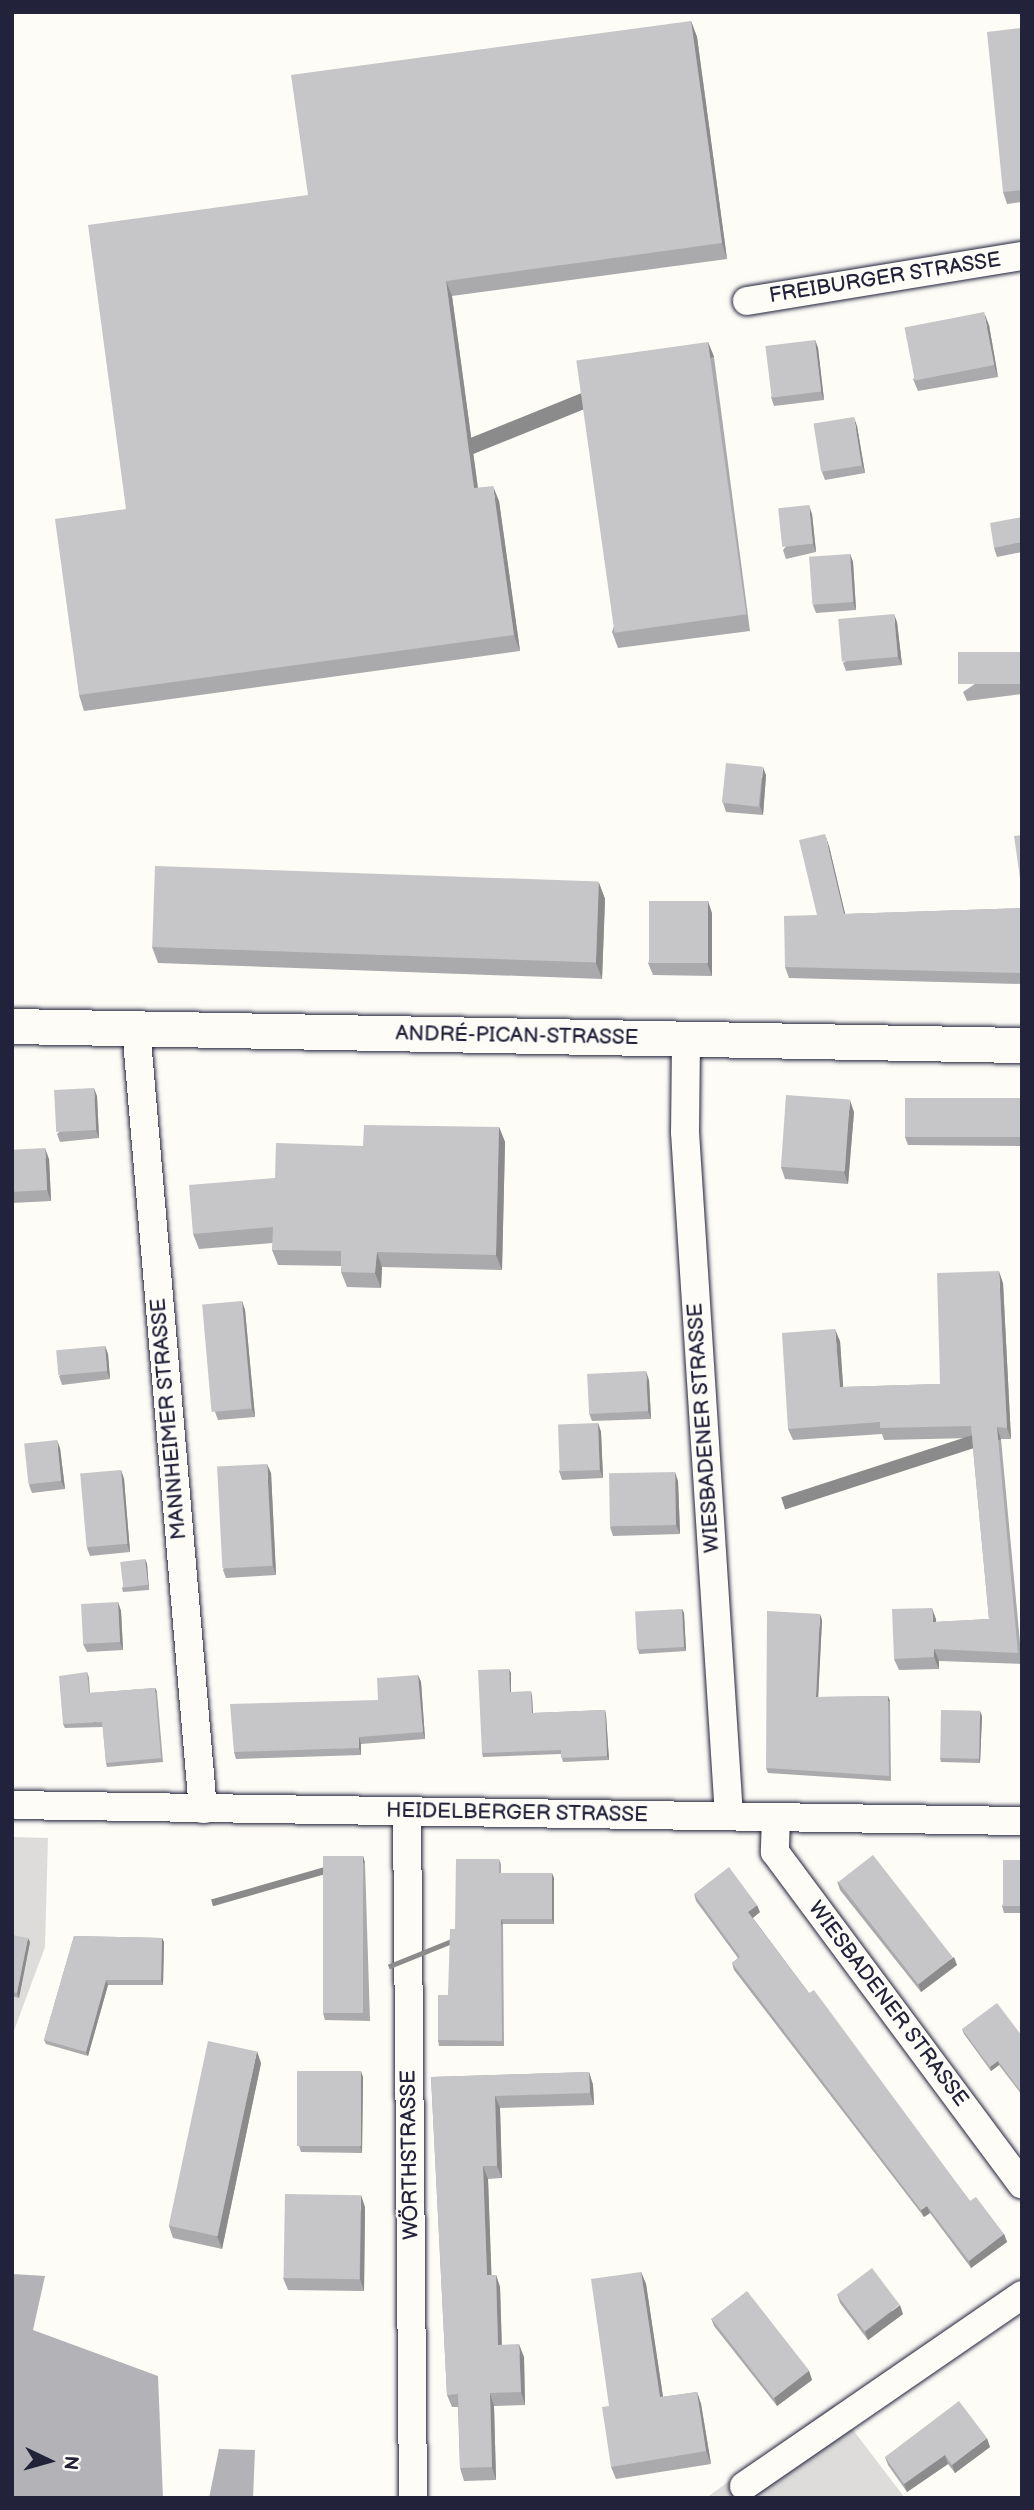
<!DOCTYPE html>
<html>
<head>
<meta charset="utf-8">
<style>
	body { margin:0 }
	#map { position:relative; width:1034px; height:2510px; overflow:hidden; background:#fdfcf7; font-family:"Balsamiq Sans",sans-serif }
	div>[style] { position:absolute }
	.green>* { inset:0; background:#dddcdb }
	.water>* { inset:0; background:#b2b2b7 }
	.roads { filter:drop-shadow(0 0 2px #22223b) drop-shadow(0 0 2px #22223b) }
	.minor>* { height:28px; margin:-14px; padding:0 14px; transform-origin:14px; border-radius:14px; background:#fdfcf7 }
	.tertiary>* { height:35px; margin:-17.5px; padding:0 17.5px; transform-origin:17.5px; border-radius:17.5px; background:#fdfcf7 }
	.wall>* { inset:0; background:#aaaaac }
	.shaded-wall>* { inset:0; background:#8b8b8c; transform-origin:0 0 }
	.building>* { inset:0; background:#c6c6c8; transform-origin:0 0 }
	span { translate:-50% -50%; white-space:nowrap; text-align:center; line-height:1.15; -webkit-text-stroke:5px #fdfcf7; paint-order:stroke }
	.street-label { font-size:21px; color:#22223b }
	.frame { position:absolute; inset:0; border:14px solid #22223b; pointer-events:none }
	.north { position:absolute; left:14px; top:2426px; width:70px; height:70px; -webkit-text-stroke:5px #fdfcf7; paint-order:stroke; rotate:95deg; font-size:19px; font-weight:700; line-height:28px; text-align:center; color:#22223b }
	.north::after { content:''; display:block; margin:auto; width:24px; height:32px; background:#22223b; clip-path:polygon(50% 0,100% 100%,50% 72%,0 100%) }
</style>
</head>
<body>
<div id="map">
	<div class="green">
		<i style="clip-path:polygon(12px 1837px,48px 1838px,45px 1947px,12px 2036px)"></i>
		<i style="clip-path:polygon(834px 2405px,905px 2498px,706px 2498px)"></i>
	</div>
	<div class="water">
		<i style="clip-path:polygon(12px 2274px,45px 2276px,33px 2330px,158px 2376px,163px 2498px,12px 2498px)"></i>
		<i style="clip-path:polygon(219px 2449px,255px 2450px,253px 2498px,209px 2498px)"></i>
	</div>
	<div class="roads">
		<div class="minor">
			<i style="left:747px;top:301px;width:279px;rotate:-9.3deg"></i>
			<i style="left:136px;top:1028px;width:784px;rotate:85.1deg"></i>
			<i style="left:686px;top:1040px;width:92px;rotate:90.6deg"></i>
			<i style="left:685px;top:1132px;width:685px;rotate:86.32deg"></i>
			<i style="left:12px;top:1805px;width:1010px;rotate:0.91deg"></i>
			<i style="left:407px;top:1812px;width:686px;rotate:89.5deg"></i>
			<i style="left:776px;top:1817px;width:35px;rotate:92deg"></i>
			<i style="left:775px;top:1852px;width:414px;rotate:53.4deg"></i>
			<i style="left:744px;top:2486px;width:337px;rotate:-34.5deg"></i>
		</div>
		<div class="tertiary">
			<i style="left:12px;top:1026px;width:1010px;rotate:1.08deg"></i>
		</div>
	</div>
	<div class="wall">
		<i style="clip-path:polygon(691px 21px,697px 37px,727px 259px,452px 296px,478px 488px,499px 501px,520px 651px,84px 711px,79px 695px,126px 509px,308px 195px)"></i>
		<i style="clip-path:polygon(1022px 29px,1022px 202px,1007px 204px,1003px 192px)"></i>
		<i style="clip-path:polygon(989px 325px,998px 377px,918px 391px,913px 379px)"></i>
		<i style="clip-path:polygon(815px 340px,818px 348px,824px 400px,774px 406px,771px 397px)"></i>
		<i style="clip-path:polygon(708px 342px,714px 357px,750px 631px,618px 648px,612px 632px)"></i>
		<i style="clip-path:polygon(857px 426px,865px 473px,825px 480px,822px 472px)"></i>
		<i style="clip-path:polygon(812px 514px,816px 552px,786px 559px,783px 550px)"></i>
		<i style="clip-path:polygon(1022px 517px,1022px 552px,997px 557px,994px 548px)"></i>
		<i style="clip-path:polygon(850px 554px,853px 562px,856px 610px,816px 613px,813px 605px)"></i>
		<i style="clip-path:polygon(897px 622px,902px 665px,846px 671px,843px 663px)"></i>
		<i style="clip-path:polygon(1022px 652px,1022px 694px,967px 701px,963px 692px)"></i>
		<i style="clip-path:polygon(766px 775px,763px 815px,726px 812px,723px 803px)"></i>
		<i style="clip-path:polygon(829px 846px,845px 914px,1022px 908px,1022px 984px,789px 978px,785px 967px,817px 915px)"></i>
		<i style="clip-path:polygon(599px 883px,605px 899px,602px 979px,158px 963px,152px 947px)"></i>
		<i style="clip-path:polygon(712px 913px,712px 976px,653px 975px,648px 963px)"></i>
		<i style="clip-path:polygon(97px 1096px,99px 1138px,60px 1142px,57px 1134px)"></i>
		<i style="clip-path:polygon(1022px 1099px,1022px 1146px,908px 1145px,905px 1137px)"></i>
		<i style="clip-path:polygon(854px 1112px,848px 1184px,785px 1179px,781px 1167px)"></i>
		<i style="clip-path:polygon(499px 1127px,505px 1142px,502px 1270px,382px 1267px,381px 1288px,347px 1287px,341px 1272px,341px 1266px,278px 1265px,272px 1250px,273px 1243px,199px 1249px,193px 1234px,275px 1178px,363px 1146px)"></i>
		<i style="clip-path:polygon(12px 1150px,49px 1159px,51px 1201px,12px 1203px)"></i>
		<i style="clip-path:polygon(1003px 1283px,1011px 1439px,1001px 1439px,1022px 1664px,939px 1661px,939px 1669px,899px 1670px,894px 1659px,936px 1619px,936px 1622px,989px 1619px,972px 1438px,884px 1440px,882px 1434px,793px 1440px,788px 1429px,840px 1341px,843px 1387px,940px 1384px)"></i>
		<i style="clip-path:polygon(242px 1301px,245px 1310px,255px 1417px,218px 1420px,215px 1412px)"></i>
		<i style="clip-path:polygon(105px 1346px,108px 1354px,110px 1379px,62px 1385px,59px 1376px)"></i>
		<i style="clip-path:polygon(649px 1380px,651px 1419px,592px 1421px,589px 1413px)"></i>
		<i style="clip-path:polygon(598px 1423px,601px 1432px,603px 1478px,562px 1480px,559px 1471px)"></i>
		<i style="clip-path:polygon(60px 1448px,65px 1489px,32px 1493px,29px 1485px)"></i>
		<i style="clip-path:polygon(121px 1470px,124px 1479px,130px 1552px,90px 1556px,87px 1548px)"></i>
		<i style="clip-path:polygon(271px 1473px,276px 1575px,226px 1578px,223px 1570px)"></i>
		<i style="clip-path:polygon(678px 1481px,680px 1534px,613px 1536px,610px 1527px)"></i>
		<i style="clip-path:polygon(145px 1559px,147px 1564px,149px 1590px,123px 1592px,122px 1588px)"></i>
		<i style="clip-path:polygon(118px 1602px,121px 1611px,123px 1650px,87px 1652px,83px 1644px)"></i>
		<i style="clip-path:polygon(682px 1609px,684px 1613px,686px 1651px,639px 1654px,638px 1649px)"></i>
		<i style="clip-path:polygon(822px 1620px,818px 1697px,888px 1696px,890px 1701px,891px 1781px,768px 1773px,766px 1768px)"></i>
		<i style="clip-path:polygon(87px 1672px,89px 1677px,90px 1693px,155px 1688px,157px 1692px,163px 1762px,107px 1767px,106px 1763px,103px 1727px,65px 1728px,63px 1724px)"></i>
		<i style="clip-path:polygon(511px 1673px,511px 1692px,532px 1695px,533px 1713px,605px 1710px,606px 1715px,609px 1760px,563px 1762px,561px 1754px,483px 1757px,482px 1753px)"></i>
		<i style="clip-path:polygon(418px 1675px,421px 1682px,425px 1739px,361px 1744px,361px 1755px,236px 1759px,234px 1752px,378px 1700px)"></i>
		<i style="clip-path:polygon(982px 1716px,980px 1763px,941px 1762px,940px 1758px)"></i>
		<i style="clip-path:polygon(363px 1856px,365px 1863px,370px 2021px,325px 2020px,323px 2013px)"></i>
		<i style="clip-path:polygon(499px 1859px,501px 1864px,501px 1873px,554px 1878px,554px 1924px,503px 1924px,504px 2046px,439px 2046px,438px 2040px,448px 1995px,455px 1929px)"></i>
		<i style="clip-path:polygon(1022px 1860px,1022px 1913px,1004px 1913px,1002px 1906px)"></i>
		<i style="clip-path:polygon(837px 1881px,957px 1965px,921px 1992px,840px 1890px)"></i>
		<i style="clip-path:polygon(694px 1894px,760px 1912px,753px 1918px,809px 1993px,970px 2201px,1004px 2234px,1007px 2242px,971px 2268px,930px 2213px,924px 2217px,734px 1970px,732px 1963px,738px 1958px,696px 1901px)"></i>
		<i style="clip-path:polygon(12px 1935px,30px 1942px,19px 1998px,12px 1996px)"></i>
		<i style="clip-path:polygon(74px 1936px,162px 1938px,164px 1942px,163px 1985px,108px 1985px,88px 2056px,46px 2044px,44px 2040px)"></i>
		<i style="clip-path:polygon(962px 2029px,1022px 2036px,1022px 2095px,999px 2065px,991px 2071px,964px 2034px)"></i>
		<i style="clip-path:polygon(261px 2063px,222px 2249px,173px 2238px,169px 2226px)"></i>
		<i style="clip-path:polygon(589px 2072px,593px 2085px,594px 2105px,500px 2108px,502px 2178px,488px 2179px,491px 2275px,496px 2275px,500px 2287px,502px 2345px,524px 2357px,525px 2405px,494px 2406px,496px 2480px,464px 2481px,460px 2468px,458px 2407px,452px 2407px,447px 2395px,431px 2077px)"></i>
		<i style="clip-path:polygon(363px 2077px,362px 2153px,301px 2152px,299px 2146px)"></i>
		<i style="clip-path:polygon(365px 2207px,364px 2291px,288px 2290px,283px 2278px)"></i>
		<i style="clip-path:polygon(641px 2272px,646px 2284px,663px 2397px,697px 2392px,701px 2404px,711px 2464px,616px 2479px,611px 2467px)"></i>
		<i style="clip-path:polygon(837px 2294px,903px 2314px,868px 2340px,840px 2303px)"></i>
		<i style="clip-path:polygon(711px 2318px,809px 2371px,812px 2380px,777px 2406px,714px 2326px)"></i>
		<i style="clip-path:polygon(990px 2447px,955px 2473px,948px 2464px,907px 2492px,888px 2465px,885px 2457px)"></i>
	</div>
	<div class="shaded-wall">
		<i style="clip-path:polygon(691px 21px,697px 37px,727px 259px,722px 243px)"></i>
		<i style="clip-path:polygon(446px 281px,452px 296px,480px 504px,474px 488px)"></i>
		<i style="clip-path:polygon(984px 312px,989px 325px,998px 377px,994px 365px)"></i>
		<i style="clip-path:polygon(815px 340px,818px 348px,824px 400px,821px 392px)"></i>
		<i style="left:708px;top:342px;width:16px;height:275px;rotate:68deg"></i>
		<i style="clip-path:polygon(854px 417px,857px 426px,865px 473px,862px 465px)"></i>
		<i style="clip-path:polygon(493px 486px,499px 501px,520px 651px,514px 635px)"></i>
		<i style="clip-path:polygon(809px 505px,812px 514px,816px 552px,813px 544px)"></i>
		<i style="clip-path:polygon(850px 554px,853px 562px,856px 610px,853px 602px)"></i>
		<i style="clip-path:polygon(894px 614px,897px 622px,902px 665px,898px 657px)"></i>
		<i style="clip-path:polygon(763px 767px,766px 775px,763px 815px,760px 806px)"></i>
		<i style="clip-path:polygon(825px 834px,829px 846px,848px 926px,844px 914px)"></i>
		<i style="clip-path:polygon(599px 883px,605px 899px,602px 979px,596px 963px)"></i>
		<i style="clip-path:polygon(708px 901px,712px 913px,712px 976px,707px 963px)"></i>
		<i style="clip-path:polygon(94px 1088px,97px 1096px,99px 1138px,96px 1130px)"></i>
		<i style="clip-path:polygon(850px 1100px,854px 1112px,848px 1184px,844px 1172px)"></i>
		<i style="clip-path:polygon(499px 1127px,505px 1142px,502px 1270px,496px 1255px)"></i>
		<i style="clip-path:polygon(45px 1148px,49px 1159px,51px 1201px,47px 1190px)"></i>
		<i style="clip-path:polygon(377px 1252px,382px 1267px,381px 1288px,375px 1273px)"></i>
		<i style="clip-path:polygon(999px 1271px,1003px 1283px,1011px 1439px,1007px 1428px)"></i>
		<i style="clip-path:polygon(242px 1301px,245px 1310px,255px 1417px,252px 1409px)"></i>
		<i style="clip-path:polygon(835px 1329px,840px 1341px,844px 1399px,840px 1387px)"></i>
		<i style="clip-path:polygon(105px 1346px,108px 1354px,110px 1379px,107px 1371px)"></i>
		<i style="clip-path:polygon(646px 1371px,649px 1380px,651px 1419px,648px 1411px)"></i>
		<i style="clip-path:polygon(598px 1423px,601px 1432px,603px 1478px,600px 1470px)"></i>
		<i style="left:997px;top:1427px;width:13px;height:227px;rotate:72deg"></i>
		<i style="clip-path:polygon(57px 1440px,60px 1448px,65px 1489px,61px 1481px)"></i>
		<i style="clip-path:polygon(267px 1464px,271px 1473px,276px 1575px,273px 1566px)"></i>
		<i style="clip-path:polygon(121px 1470px,124px 1479px,130px 1552px,127px 1544px)"></i>
		<i style="clip-path:polygon(675px 1472px,678px 1481px,680px 1534px,676px 1525px)"></i>
		<i style="clip-path:polygon(145px 1559px,147px 1564px,149px 1590px,148px 1585px)"></i>
		<i style="clip-path:polygon(118px 1602px,121px 1611px,123px 1650px,120px 1642px)"></i>
		<i style="clip-path:polygon(932px 1608px,936px 1619px,937px 1634px,933px 1622px)"></i>
		<i style="clip-path:polygon(682px 1609px,684px 1613px,686px 1651px,684px 1647px)"></i>
		<i style="clip-path:polygon(820px 1614px,822px 1620px,818px 1702px,816px 1697px)"></i>
		<i style="clip-path:polygon(934px 1649px,939px 1661px,939px 1669px,934px 1657px)"></i>
		<i style="clip-path:polygon(509px 1669px,511px 1673px,511px 1696px,510px 1692px)"></i>
		<i style="clip-path:polygon(418px 1675px,421px 1682px,425px 1739px,423px 1732px)"></i>
		<i style="left:155px;top:1688px;width:4px;height:70px;rotate:63deg"></i>
		<i style="clip-path:polygon(531px 1691px,532px 1695px,533px 1718px,532px 1713px)"></i>
		<i style="left:888px;top:1696px;width:5px;height:80px;rotate:68deg"></i>
		<i style="clip-path:polygon(605px 1710px,606px 1715px,609px 1760px,607px 1756px)"></i>
		<i style="clip-path:polygon(980px 1711px,982px 1716px,980px 1763px,979px 1759px)"></i>
		<i style="clip-path:polygon(359px 1737px,361px 1744px,361px 1755px,359px 1748px)"></i>
		<i style="left:363px;top:1856px;width:7px;height:158px;rotate:74deg"></i>
		<i style="clip-path:polygon(552px 1873px,554px 1878px,554px 1924px,552px 1919px)"></i>
		<i style="clip-path:polygon(757px 1905px,760px 1912px,751px 1919px,748px 1912px)"></i>
		<i style="left:501px;top:1919px;width:5px;height:122px;rotate:68deg"></i>
		<i style="clip-path:polygon(28px 1938px,30px 1942px,19px 1998px,17px 1993px)"></i>
		<i style="clip-path:polygon(162px 1938px,164px 1942px,163px 1985px,161px 1980px)"></i>
		<i style="clip-path:polygon(954px 1957px,957px 1965px,921px 1992px,918px 1983px)"></i>
		<i style="clip-path:polygon(106px 1980px,108px 1985px,88px 2056px,86px 2052px)"></i>
		<i style="clip-path:polygon(257px 2051px,261px 2063px,222px 2249px,217px 2236px)"></i>
		<i style="clip-path:polygon(998px 2061px,999px 2065px,991px 2071px,990px 2067px)"></i>
		<i style="clip-path:polygon(361px 2071px,363px 2077px,362px 2153px,360px 2146px)"></i>
		<i style="clip-path:polygon(589px 2072px,593px 2085px,594px 2105px,590px 2093px)"></i>
		<i style="clip-path:polygon(495px 2096px,500px 2108px,502px 2178px,497px 2166px)"></i>
		<i style="clip-path:polygon(483px 2166px,488px 2179px,492px 2287px,487px 2275px)"></i>
		<i style="clip-path:polygon(361px 2195px,365px 2207px,364px 2291px,360px 2279px)"></i>
		<i style="clip-path:polygon(927px 2206px,930px 2213px,924px 2217px,921px 2210px)"></i>
		<i style="clip-path:polygon(1004px 2234px,1007px 2242px,971px 2268px,969px 2261px)"></i>
		<i style="clip-path:polygon(641px 2272px,646px 2284px,665px 2410px,660px 2397px)"></i>
		<i style="clip-path:polygon(496px 2275px,500px 2287px,502px 2357px,498px 2345px)"></i>
		<i style="clip-path:polygon(900px 2305px,903px 2314px,868px 2340px,865px 2332px)"></i>
		<i style="clip-path:polygon(519px 2344px,524px 2357px,525px 2405px,521px 2392px)"></i>
		<i style="clip-path:polygon(809px 2371px,812px 2380px,777px 2406px,774px 2398px)"></i>
		<i style="clip-path:polygon(697px 2392px,701px 2404px,711px 2464px,706px 2451px)"></i>
		<i style="clip-path:polygon(490px 2393px,494px 2406px,496px 2480px,492px 2467px)"></i>
		<i style="clip-path:polygon(987px 2438px,990px 2447px,955px 2473px,952px 2465px)"></i>
		<i style="clip-path:polygon(945px 2455px,948px 2464px,907px 2492px,904px 2484px)"></i>
	</div>
	<div class="building">
		<i style="clip-path:polygon(691px 21px,722px 243px,446px 281px,474px 488px,493px 486px,514px 635px,79px 695px,55px 519px,126px 509px,88px 225px,308px 195px,291px 75px)"></i>
		<i style="clip-path:polygon(1021px 28px,1022px 190px,1003px 192px,987px 32px)"></i>
		<i style="left:984px;top:312px;width:54px;height:81px;rotate:79deg"></i>
		<i style="left:815px;top:340px;width:52px;height:50px;rotate:83deg"></i>
		<i style="left:708px;top:342px;width:275px;height:133px;rotate:82deg"></i>
		<i style="left:854px;top:417px;width:49px;height:41px;rotate:81deg"></i>
		<i style="left:809px;top:505px;width:39px;height:31px;rotate:84deg"></i>
		<i style="clip-path:polygon(1022px 517px,1022px 542px,994px 548px,990px 523px)"></i>
		<i style="left:850px;top:554px;width:48px;height:41px;rotate:86deg"></i>
		<i style="left:894px;top:614px;width:43px;height:56px;rotate:85deg"></i>
		<i style="left:1022px;top:652px;width:32px;height:64px;rotate:90deg"></i>
		<i style="left:726px;top:763px;width:37px;height:40px;rotate:6deg"></i>
		<i style="clip-path:polygon(825px 834px,844px 914px,1022px 908px,1022px 973px,785px 967px,784px 916px,817px 915px,799px 840px)"></i>
		<i style="clip-path:polygon(1022px 835px,1022px 892px,1014px 836px)"></i>
		<i style="left:155px;top:866px;width:444px;height:81px;rotate:2deg"></i>
		<i style="left:649px;top:901px;width:59px;height:62px"></i>
		<i style="left:94px;top:1088px;width:42px;height:40px;rotate:87deg"></i>
		<i style="left:786px;top:1095px;width:64px;height:72px;rotate:4deg"></i>
		<i style="left:905px;top:1098px;width:117px;height:39px"></i>
		<i style="clip-path:polygon(364px 1125px,499px 1127px,496px 1255px,377px 1252px,375px 1273px,341px 1272px,341px 1251px,272px 1250px,273px 1227px,193px 1234px,189px 1185px,275px 1178px,276px 1143px,363px 1146px)"></i>
		<i style="left:45px;top:1148px;width:42px;height:33px;rotate:87deg"></i>
		<i style="clip-path:polygon(999px 1271px,1007px 1428px,997px 1427px,1018px 1653px,934px 1649px,934px 1657px,894px 1659px,892px 1609px,932px 1608px,933px 1622px,989px 1619px,971px 1426px,880px 1428px,880px 1422px,788px 1429px,782px 1333px,835px 1329px,840px 1387px,940px 1384px,937px 1273px)"></i>
		<i style="left:242px;top:1301px;width:108px;height:40px;rotate:85deg"></i>
		<i style="left:105px;top:1346px;width:25px;height:49px;rotate:85deg"></i>
		<i style="left:646px;top:1371px;width:40px;height:59px;rotate:87deg"></i>
		<i style="left:598px;top:1423px;width:47px;height:40px;rotate:88deg"></i>
		<i style="left:57px;top:1440px;width:41px;height:33px;rotate:84deg"></i>
		<i style="left:267px;top:1464px;width:102px;height:50px;rotate:87deg"></i>
		<i style="left:121px;top:1470px;width:74px;height:41px;rotate:85deg"></i>
		<i style="left:675px;top:1472px;width:53px;height:66px;rotate:89deg"></i>
		<i style="left:145px;top:1559px;width:26px;height:25px;rotate:83deg"></i>
		<i style="left:118px;top:1602px;width:40px;height:37px;rotate:87deg"></i>
		<i style="left:682px;top:1609px;width:38px;height:47px;rotate:87deg"></i>
		<i style="clip-path:polygon(767px 1611px,820px 1614px,816px 1697px,888px 1696px,889px 1776px,766px 1768px)"></i>
		<i style="clip-path:polygon(509px 1669px,510px 1692px,531px 1691px,532px 1713px,605px 1710px,607px 1756px,561px 1758px,561px 1750px,482px 1753px,478px 1670px)"></i>
		<i style="clip-path:polygon(87px 1672px,89px 1693px,155px 1688px,161px 1758px,106px 1763px,102px 1722px,63px 1724px,59px 1676px)"></i>
		<i style="clip-path:polygon(418px 1675px,423px 1732px,359px 1737px,359px 1748px,234px 1752px,230px 1704px,378px 1700px,377px 1678px)"></i>
		<i style="left:941px;top:1710px;width:39px;height:48px;rotate:1deg"></i>
		<i style="left:873px;top:1855px;width:130px;height:44px;rotate:52deg"></i>
		<i style="left:323px;top:1856px;width:40px;height:157px"></i>
		<i style="clip-path:polygon(456px 1859px,499px 1859px,499px 1873px,552px 1873px,552px 1919px,501px 1919px,502px 2041px,438px 2040px,438px 1995px,448px 1995px,450px 1929px,455px 1929px)"></i>
		<i style="left:1003px;top:1860px;width:19px;height:46px"></i>
		<i style="clip-path:polygon(729px 1867px,757px 1905px,748px 1912px,809px 1993px,814px 1990px,970px 2201px,976px 2197px,1004px 2234px,969px 2261px,927px 2206px,921px 2210px,732px 1963px,740px 1957px,694px 1894px)"></i>
		<i style="clip-path:polygon(12px 1935px,28px 1938px,17px 1993px,12px 1992px)"></i>
		<i style="clip-path:polygon(74px 1936px,162px 1938px,161px 1980px,106px 1980px,86px 2052px,44px 2040px)"></i>
		<i style="clip-path:polygon(997px 2003px,1022px 2036px,1022px 2093px,998px 2061px,990px 2067px,962px 2029px)"></i>
		<i style="left:208px;top:2041px;width:50px;height:189px;rotate:12deg"></i>
		<i style="left:297px;top:2071px;width:64px;height:75px"></i>
		<i style="clip-path:polygon(589px 2072px,590px 2093px,495px 2096px,497px 2166px,483px 2166px,487px 2275px,496px 2275px,498px 2345px,519px 2344px,521px 2392px,490px 2393px,492px 2467px,460px 2468px,458px 2394px,447px 2395px,431px 2077px)"></i>
		<i style="left:285px;top:2194px;width:76px;height:84px;rotate:1deg"></i>
		<i style="left:872px;top:2268px;width:46px;height:44px;rotate:53deg"></i>
		<i style="clip-path:polygon(641px 2272px,660px 2397px,697px 2392px,706px 2451px,611px 2467px,602px 2407px,609px 2406px,591px 2279px)"></i>
		<i style="left:747px;top:2291px;width:101px;height:45px;rotate:52deg"></i>
		<i style="clip-path:polygon(959px 2401px,987px 2438px,952px 2465px,945px 2455px,904px 2484px,885px 2457px)"></i>
	</div>
	<div class="street-label">
		<span style="left:885px;top:278px;rotate:-9deg">FREIBURGER STRASSE</span>
		<span style="left:517px;top:1036px;rotate:1deg">ANDRÉ-PICAN-STRASSE</span>
		<span style="left:169px;top:1419px;rotate:-95deg">MANNHEIMER STRASSE</span>
		<span style="left:704px;top:1428px;rotate:-94deg">WIESBADENER STRASSE</span>
		<span style="left:517px;top:1813px;rotate:1deg">HEIDELBERGER STRASSE</span>
		<span style="left:888px;top:2004px;rotate:53deg">WIESBADENER STRASSE</span>
		<span style="left:410px;top:2155px;rotate:-91deg">WÖRTHSTRASSE</span>
	</div>
	<div class="frame"></div>
	<div class="north">N</div>
</div>
</body>
</html>
